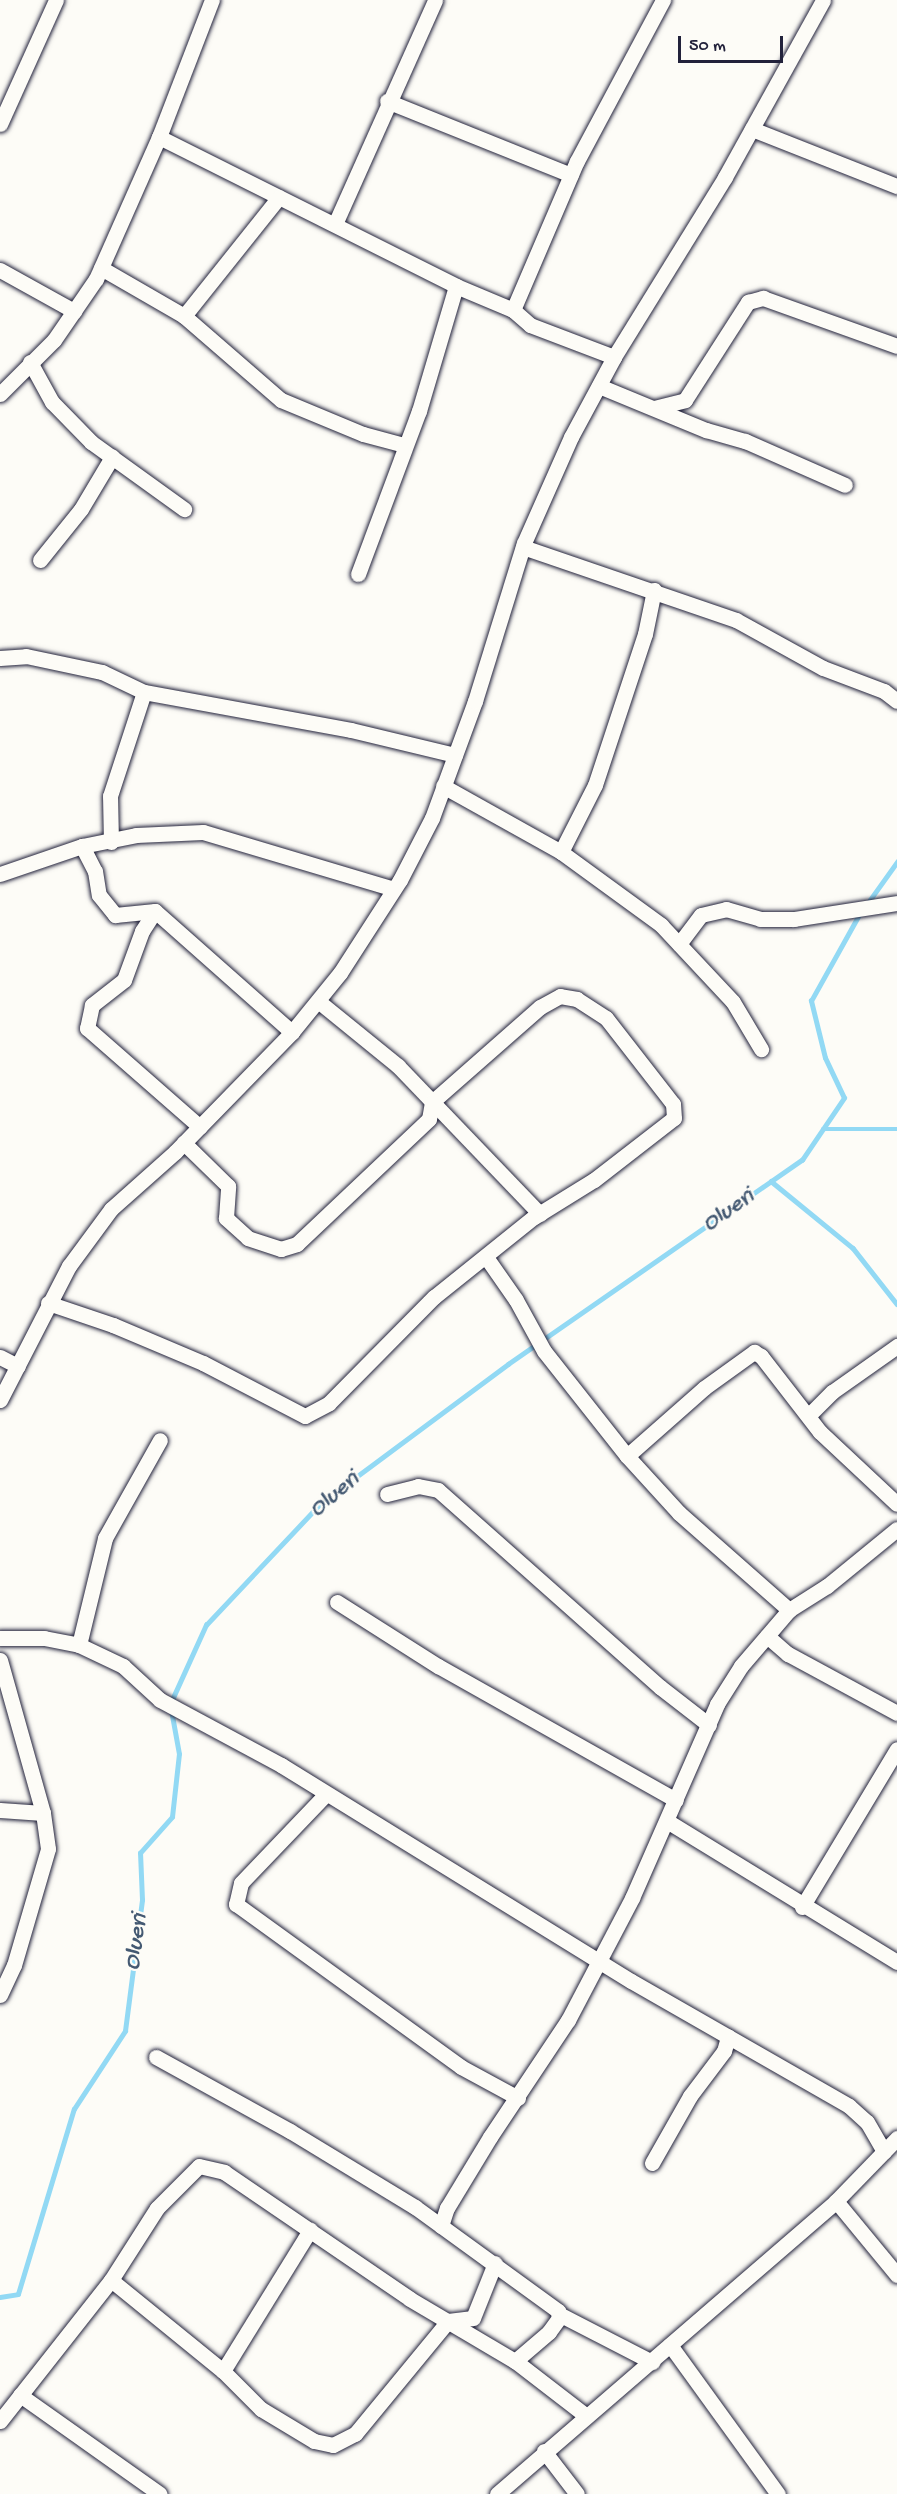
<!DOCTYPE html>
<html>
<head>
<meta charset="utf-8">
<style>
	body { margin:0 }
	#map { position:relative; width:897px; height:2494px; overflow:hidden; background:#fdfcf7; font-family:"Gochi Hand",sans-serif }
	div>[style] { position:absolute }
	.stream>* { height:4.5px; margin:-2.25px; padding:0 2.25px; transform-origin:2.25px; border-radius:2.25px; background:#92d9f4 }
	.roads { filter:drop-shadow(0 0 2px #22223b) drop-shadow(0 0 2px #22223b) }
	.street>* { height:15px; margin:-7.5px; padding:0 7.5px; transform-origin:7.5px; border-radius:7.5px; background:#fdfcf7 }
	span { translate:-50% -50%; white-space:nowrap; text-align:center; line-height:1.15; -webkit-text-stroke:4.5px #fdfcf7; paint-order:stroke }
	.water-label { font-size:24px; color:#445972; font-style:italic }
	.scale { position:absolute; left:678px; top:36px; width:105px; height:27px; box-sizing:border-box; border:3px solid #22223b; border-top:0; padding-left:8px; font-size:18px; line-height:21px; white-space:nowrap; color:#22223b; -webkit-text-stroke:4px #fdfcf7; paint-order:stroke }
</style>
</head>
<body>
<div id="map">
	<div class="stream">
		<i style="left:867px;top:904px;width:52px;rotate:-54.5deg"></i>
		<i style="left:823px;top:1129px;width:74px"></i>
		<i style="left:771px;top:1181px;width:106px;rotate:39.3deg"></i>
		<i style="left:853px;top:1248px;width:71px;rotate:51.8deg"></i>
		<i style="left:171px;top:1702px;width:85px;rotate:-65.6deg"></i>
		<i style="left:206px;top:1625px;width:168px;rotate:-46.7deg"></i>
		<i style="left:321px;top:1503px;width:233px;rotate:-36.6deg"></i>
		<i style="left:508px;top:1364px;width:358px;rotate:-34.8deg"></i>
		<i style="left:802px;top:1160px;width:75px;rotate:-55.9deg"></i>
		<i style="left:844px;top:1098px;width:44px;rotate:-115.4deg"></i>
		<i style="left:825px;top:1058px;width:59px;rotate:-103.8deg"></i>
		<i style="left:811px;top:1001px;width:101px;rotate:-60.9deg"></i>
		<i style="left:0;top:2297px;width:18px;rotate:-9deg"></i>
		<i style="left:18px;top:2294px;width:193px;rotate:-73.2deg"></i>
		<i style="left:74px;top:2109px;width:93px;rotate:-56.8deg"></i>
		<i style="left:125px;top:2031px;width:132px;rotate:-82.6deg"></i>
		<i style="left:142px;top:1900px;width:47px;rotate:-92.4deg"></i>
		<i style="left:140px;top:1853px;width:48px;rotate:-48.4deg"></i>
		<i style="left:172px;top:1817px;width:63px;rotate:-83.7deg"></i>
		<i style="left:179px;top:1754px;width:45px;rotate:-100.3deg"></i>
	</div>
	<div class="roads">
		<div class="street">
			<i style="left:387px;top:101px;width:198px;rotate:21.9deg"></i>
			<i style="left:0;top:124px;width:136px;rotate:-65.7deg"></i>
			<i style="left:752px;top:129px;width:156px;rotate:21.5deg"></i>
			<i style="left:159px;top:137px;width:332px;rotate:26.6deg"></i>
			<i style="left:456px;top:286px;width:62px;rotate:22.8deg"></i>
			<i style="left:513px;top:310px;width:23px;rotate:41deg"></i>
			<i style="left:530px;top:325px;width:90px;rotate:20.9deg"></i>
			<i style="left:335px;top:224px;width:245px;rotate:-65.9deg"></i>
			<i style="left:101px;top:268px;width:96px;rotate:30deg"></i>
			<i style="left:184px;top:316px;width:128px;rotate:40.9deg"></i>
			<i style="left:281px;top:400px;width:89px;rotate:22.5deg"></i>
			<i style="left:363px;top:434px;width:42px;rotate:15deg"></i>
			<i style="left:0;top:270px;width:85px;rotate:29deg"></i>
			<i style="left:513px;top:310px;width:162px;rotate:-66.8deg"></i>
			<i style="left:577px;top:161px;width:183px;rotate:-61.9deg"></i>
			<i style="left:184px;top:316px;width:152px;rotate:-51.4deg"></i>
			<i style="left:30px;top:362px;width:46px;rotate:61.2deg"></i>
			<i style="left:52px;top:402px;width:56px;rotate:45.7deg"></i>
			<i style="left:91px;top:442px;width:115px;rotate:35.8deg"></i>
			<i style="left:599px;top:386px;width:116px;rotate:22.4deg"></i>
			<i style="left:706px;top:430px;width:41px;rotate:15.8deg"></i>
			<i style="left:745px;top:441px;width:109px;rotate:23.7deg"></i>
			<i style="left:0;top:394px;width:76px;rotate:-45deg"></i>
			<i style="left:54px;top:340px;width:74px;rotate:-55.5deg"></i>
			<i style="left:96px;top:279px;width:155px;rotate:-66.1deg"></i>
			<i style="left:159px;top:137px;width:147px;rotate:-68.9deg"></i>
			<i style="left:654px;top:408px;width:32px;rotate:-14deg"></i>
			<i style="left:685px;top:400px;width:117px;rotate:-57.3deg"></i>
			<i style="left:748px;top:302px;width:16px;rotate:-15deg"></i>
			<i style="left:763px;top:298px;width:142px;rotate:19.7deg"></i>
			<i style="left:523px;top:547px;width:225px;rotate:18.9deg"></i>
			<i style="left:736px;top:620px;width:99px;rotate:28.9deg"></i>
			<i style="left:823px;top:668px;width:65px;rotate:20.7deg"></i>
			<i style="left:884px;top:691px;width:16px;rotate:38deg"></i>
			<i style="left:40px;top:560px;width:65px;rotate:-51.2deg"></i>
			<i style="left:81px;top:509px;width:61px;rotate:-59.2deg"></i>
			<i style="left:358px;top:574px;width:174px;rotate:-69.5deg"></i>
			<i style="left:419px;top:411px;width:130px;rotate:-73.5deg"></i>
			<i style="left:0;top:658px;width:26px;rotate:-4deg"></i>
			<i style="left:26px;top:656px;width:78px;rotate:11.9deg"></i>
			<i style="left:102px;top:672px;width:47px;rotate:25.5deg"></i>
			<i style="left:144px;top:692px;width:210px;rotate:10.4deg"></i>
			<i style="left:351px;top:730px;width:107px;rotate:13.5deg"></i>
			<i style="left:443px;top:786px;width:135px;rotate:29.2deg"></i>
			<i style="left:561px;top:852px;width:124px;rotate:36.1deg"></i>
			<i style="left:661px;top:925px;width:105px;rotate:46.9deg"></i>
			<i style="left:733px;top:1002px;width:55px;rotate:59.2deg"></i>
			<i style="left:111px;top:842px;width:46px;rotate:-91.2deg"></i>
			<i style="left:110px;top:796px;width:109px;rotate:-71.9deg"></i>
			<i style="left:82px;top:846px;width:28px;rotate:63deg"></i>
			<i style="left:95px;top:871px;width:24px;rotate:81deg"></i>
			<i style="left:99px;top:895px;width:26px;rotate:51deg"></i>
			<i style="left:115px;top:915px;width:40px;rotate:-5.7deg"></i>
			<i style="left:155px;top:911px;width:183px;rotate:41.5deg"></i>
			<i style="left:561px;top:852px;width:75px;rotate:-63.1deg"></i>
			<i style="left:595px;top:785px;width:159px;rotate:-71.7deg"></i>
			<i style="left:645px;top:634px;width:45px;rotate:-78.4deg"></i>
			<i style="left:0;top:874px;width:87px;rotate:-18.9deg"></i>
			<i style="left:82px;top:846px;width:55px;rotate:-11.5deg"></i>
			<i style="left:136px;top:835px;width:67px;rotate:-2.6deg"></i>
			<i style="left:203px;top:832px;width:199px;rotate:16.6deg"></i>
			<i style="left:155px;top:911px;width:24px;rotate:123deg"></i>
			<i style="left:142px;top:931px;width:52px;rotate:110.2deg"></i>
			<i style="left:124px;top:980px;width:41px;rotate:142deg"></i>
			<i style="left:92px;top:1005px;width:24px;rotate:102deg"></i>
			<i style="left:87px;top:1028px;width:150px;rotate:41.2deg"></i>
			<i style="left:679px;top:944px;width:36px;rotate:-53deg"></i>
			<i style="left:701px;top:915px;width:26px;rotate:-13deg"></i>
			<i style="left:726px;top:909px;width:35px;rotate:16deg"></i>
			<i style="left:760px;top:919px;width:34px"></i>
			<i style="left:794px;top:919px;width:104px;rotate:-8.8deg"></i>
			<i style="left:318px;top:1001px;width:103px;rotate:39.1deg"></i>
			<i style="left:398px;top:1066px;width:205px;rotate:46.2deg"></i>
			<i style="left:486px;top:1257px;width:52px;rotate:55.1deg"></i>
			<i style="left:516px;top:1300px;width:58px;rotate:61.2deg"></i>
			<i style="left:544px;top:1351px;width:134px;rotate:51.7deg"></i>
			<i style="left:627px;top:1456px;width:77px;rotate:47.6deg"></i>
			<i style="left:679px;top:1513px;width:147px;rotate:41.4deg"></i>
			<i style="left:48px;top:1303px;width:69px;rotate:18.7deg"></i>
			<i style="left:113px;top:1325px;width:98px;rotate:22.9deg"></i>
			<i style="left:203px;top:1363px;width:115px;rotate:27.5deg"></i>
			<i style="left:305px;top:1416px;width:27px;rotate:-28deg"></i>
			<i style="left:329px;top:1403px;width:149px;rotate:-45.3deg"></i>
			<i style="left:434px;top:1297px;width:128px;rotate:-38.7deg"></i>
			<i style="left:534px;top:1217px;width:70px;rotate:-31.7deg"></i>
			<i style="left:594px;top:1180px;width:101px;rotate:-37.8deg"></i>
			<i style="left:674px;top:1118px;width:14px;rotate:-94deg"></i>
			<i style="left:673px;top:1104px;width:109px;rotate:-127.9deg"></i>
			<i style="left:606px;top:1018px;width:35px;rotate:-147deg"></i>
			<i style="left:577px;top:999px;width:17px;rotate:-170deg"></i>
			<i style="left:560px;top:996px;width:23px;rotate:151deg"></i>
			<i style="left:540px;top:1007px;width:144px;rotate:138.7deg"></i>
			<i style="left:432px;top:1102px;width:17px;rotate:100deg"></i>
			<i style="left:429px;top:1119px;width:182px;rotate:136.6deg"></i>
			<i style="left:297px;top:1244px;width:17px;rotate:163deg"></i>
			<i style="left:281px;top:1249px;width:35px;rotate:-162deg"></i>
			<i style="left:248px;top:1238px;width:30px;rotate:-138deg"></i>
			<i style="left:226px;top:1218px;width:32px;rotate:-86deg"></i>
			<i style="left:228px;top:1186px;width:62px;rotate:-135.7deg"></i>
			<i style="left:0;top:1357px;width:20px;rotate:27deg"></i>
			<i style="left:0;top:1400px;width:151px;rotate:-62.8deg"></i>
			<i style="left:69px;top:1266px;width:71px;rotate:-53.6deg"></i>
			<i style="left:111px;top:1209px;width:86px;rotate:-41.7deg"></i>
			<i style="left:175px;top:1152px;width:168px;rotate:-45.7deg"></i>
			<i style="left:292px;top:1032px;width:76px;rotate:-50.9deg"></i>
			<i style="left:340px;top:973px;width:111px;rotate:-57.2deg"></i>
			<i style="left:400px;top:880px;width:70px;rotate:-62.7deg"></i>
			<i style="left:432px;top:818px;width:125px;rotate:-69.8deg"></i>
			<i style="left:475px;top:701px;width:165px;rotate:-72.8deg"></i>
			<i style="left:524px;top:543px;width:116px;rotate:-66.1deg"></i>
			<i style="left:571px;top:437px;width:91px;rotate:-61.7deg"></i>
			<i style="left:614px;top:357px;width:211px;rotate:-58.3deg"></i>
			<i style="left:725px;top:177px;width:202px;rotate:-61deg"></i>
			<i style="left:809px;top:1415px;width:33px;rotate:-45deg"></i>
			<i style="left:832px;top:1392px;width:80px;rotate:-35.3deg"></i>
			<i style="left:627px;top:1456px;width:103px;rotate:-41.4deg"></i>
			<i style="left:704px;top:1388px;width:62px;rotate:-35.8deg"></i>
			<i style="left:754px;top:1352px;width:8px;rotate:30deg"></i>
			<i style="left:761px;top:1356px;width:96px;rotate:52.2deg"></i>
			<i style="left:820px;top:1432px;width:105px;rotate:43.1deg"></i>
			<i style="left:387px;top:1494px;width:32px;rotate:-14deg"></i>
			<i style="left:418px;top:1486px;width:20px;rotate:11deg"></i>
			<i style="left:438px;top:1490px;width:297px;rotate:41.6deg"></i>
			<i style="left:660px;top:1687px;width:62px;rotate:37.8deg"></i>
			<i style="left:337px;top:1602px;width:120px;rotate:32.4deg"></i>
			<i style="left:438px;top:1666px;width:273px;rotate:29.4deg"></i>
			<i style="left:767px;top:1636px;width:28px;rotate:41deg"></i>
			<i style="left:788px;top:1654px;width:124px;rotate:28.4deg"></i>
			<i style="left:0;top:1638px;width:44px"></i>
			<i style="left:44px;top:1638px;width:36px;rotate:11deg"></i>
			<i style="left:79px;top:1645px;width:49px;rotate:25.5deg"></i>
			<i style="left:123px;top:1666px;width:50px;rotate:42.6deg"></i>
			<i style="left:160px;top:1700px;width:137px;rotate:28.2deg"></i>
			<i style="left:281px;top:1765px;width:411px;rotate:31.7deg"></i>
			<i style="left:631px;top:1981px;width:251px;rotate:29.8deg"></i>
			<i style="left:849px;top:2106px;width:24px;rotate:42deg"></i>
			<i style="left:867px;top:2122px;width:34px;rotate:60deg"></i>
			<i style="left:79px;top:1645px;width:110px;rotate:-76.3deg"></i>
			<i style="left:105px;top:1538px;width:112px;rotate:-60.7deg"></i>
			<i style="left:0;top:1660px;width:159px;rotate:74.3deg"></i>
			<i style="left:43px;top:1813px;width:36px;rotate:82deg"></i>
			<i style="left:48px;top:1849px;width:121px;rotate:106.3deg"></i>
			<i style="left:14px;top:1965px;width:33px;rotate:115deg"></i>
			<i style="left:326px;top:1794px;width:123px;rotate:133.7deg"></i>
			<i style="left:241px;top:1883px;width:22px;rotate:103deg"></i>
			<i style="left:236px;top:1904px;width:278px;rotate:35.9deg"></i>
			<i style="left:461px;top:2067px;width:65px;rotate:28.5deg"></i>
			<i style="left:0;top:1810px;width:43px;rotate:4deg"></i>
			<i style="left:667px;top:1821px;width:270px;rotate:31.5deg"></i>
			<i style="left:802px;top:1907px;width:184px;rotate:-59deg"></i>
			<i style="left:156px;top:2057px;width:153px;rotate:28.9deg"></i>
			<i style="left:290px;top:2131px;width:146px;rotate:31.3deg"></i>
			<i style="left:415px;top:2207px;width:177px;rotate:36deg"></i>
			<i style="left:558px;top:2311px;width:7px;rotate:82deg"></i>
			<i style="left:559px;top:2318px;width:17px;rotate:126deg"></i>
			<i style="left:549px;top:2332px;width:45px;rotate:139.5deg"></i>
			<i style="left:515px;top:2361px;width:88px;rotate:37.6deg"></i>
			<i style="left:652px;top:2163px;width:77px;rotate:-60.4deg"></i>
			<i style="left:690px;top:2096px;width:56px;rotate:-52.9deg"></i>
			<i style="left:724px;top:2051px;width:15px;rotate:-74deg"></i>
			<i style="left:836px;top:2201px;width:96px;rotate:50.5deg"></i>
			<i style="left:441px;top:2226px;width:19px;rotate:-72deg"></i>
			<i style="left:447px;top:2208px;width:83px;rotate:-58.8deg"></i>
			<i style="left:490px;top:2137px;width:141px;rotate:-56.3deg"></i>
			<i style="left:568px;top:2020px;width:138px;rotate:-62.3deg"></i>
			<i style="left:632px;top:1898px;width:212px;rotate:-66.3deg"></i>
			<i style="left:717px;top:1704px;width:45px;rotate:-57.7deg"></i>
			<i style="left:741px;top:1666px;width:74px;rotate:-49.4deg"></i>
			<i style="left:789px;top:1610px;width:45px;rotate:-32.3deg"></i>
			<i style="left:827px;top:1586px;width:90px;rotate:-39.2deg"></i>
			<i style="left:111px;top:2280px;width:144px;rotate:39.1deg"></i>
			<i style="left:223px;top:2371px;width:54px;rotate:45deg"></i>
			<i style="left:261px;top:2409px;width:62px;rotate:31.1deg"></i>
			<i style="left:314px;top:2441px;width:19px;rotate:12deg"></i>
			<i style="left:333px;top:2445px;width:25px;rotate:-27deg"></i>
			<i style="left:355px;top:2434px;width:146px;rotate:-50.5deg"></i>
			<i style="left:448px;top:2321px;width:25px;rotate:-7deg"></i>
			<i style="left:473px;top:2318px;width:59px;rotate:-68.2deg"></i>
			<i style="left:559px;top:2314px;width:105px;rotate:27.3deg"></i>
			<i style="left:670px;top:2345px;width:184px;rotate:54.1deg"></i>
			<i style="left:223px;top:2371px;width:166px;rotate:-58.3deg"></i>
			<i style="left:20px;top:2395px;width:171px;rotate:35.3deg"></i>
			<i style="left:0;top:2421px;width:179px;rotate:-51.8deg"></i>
			<i style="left:111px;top:2280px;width:85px;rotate:-57.4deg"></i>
			<i style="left:157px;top:2208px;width:59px;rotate:-45deg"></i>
			<i style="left:199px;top:2166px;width:26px;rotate:13deg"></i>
			<i style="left:224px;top:2172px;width:225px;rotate:34.3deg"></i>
			<i style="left:410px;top:2299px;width:122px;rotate:30.6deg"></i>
			<i style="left:544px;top:2451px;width:54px;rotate:52.5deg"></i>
			<i style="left:497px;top:2494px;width:448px;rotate:-40.8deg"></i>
			<i style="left:836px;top:2201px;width:88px;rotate:-45.9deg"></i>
		</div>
	</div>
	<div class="water-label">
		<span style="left:729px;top:1211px;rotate:-35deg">Olueri</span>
		<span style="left:335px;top:1495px;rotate:-40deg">Olueri</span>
		<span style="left:137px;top:1942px;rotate:-82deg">Olueri</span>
	</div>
	<div class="scale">50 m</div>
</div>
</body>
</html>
